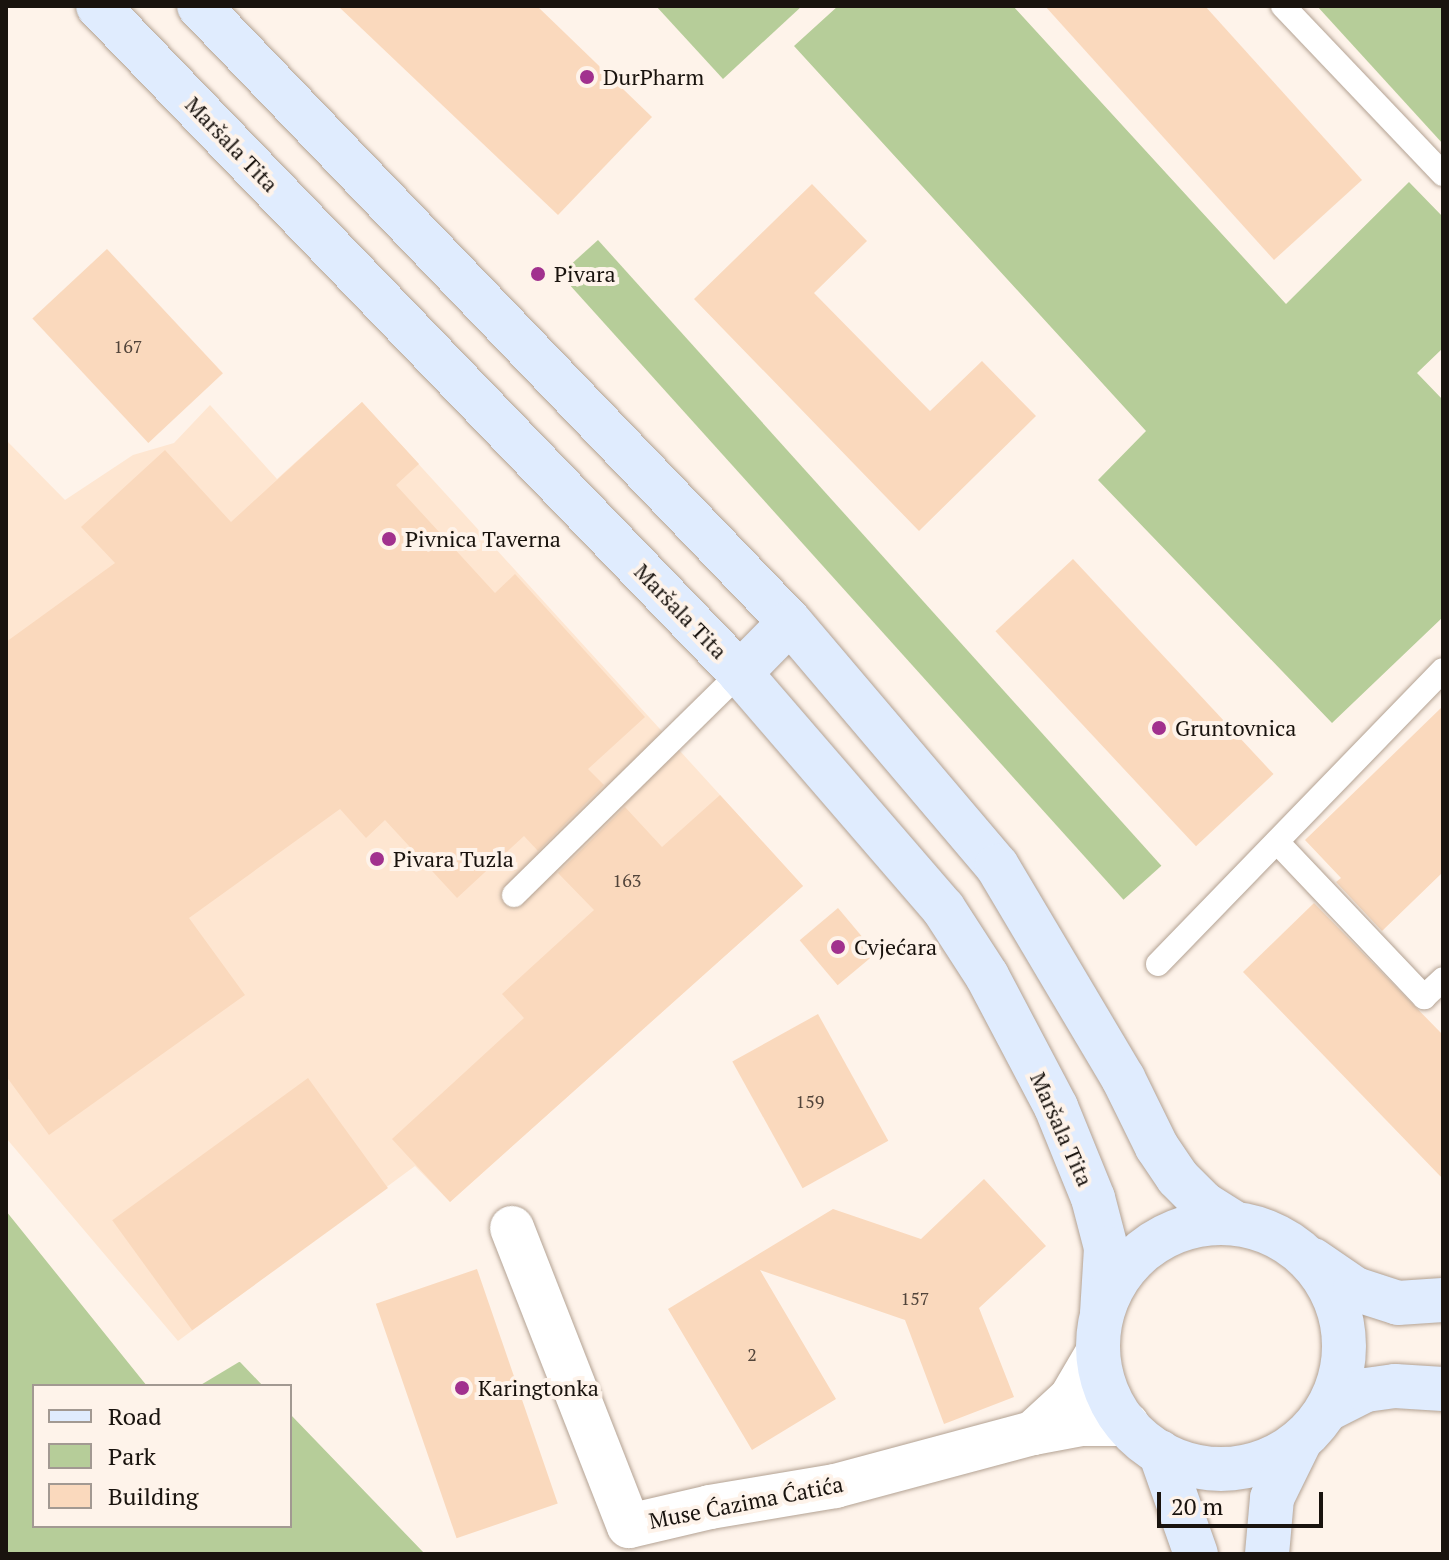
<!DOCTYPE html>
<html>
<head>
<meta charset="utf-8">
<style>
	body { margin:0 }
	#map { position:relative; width:1449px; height:1560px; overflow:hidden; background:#fef3ea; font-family:"PT Serif",serif }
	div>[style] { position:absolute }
	.built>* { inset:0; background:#fee6d1 }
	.green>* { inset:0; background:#b6cd99; transform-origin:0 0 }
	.building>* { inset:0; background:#fad9bd; transform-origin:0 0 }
	.roads { filter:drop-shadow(0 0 2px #b3a293) drop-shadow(0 0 2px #b3a293) }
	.lane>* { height:24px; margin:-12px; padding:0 12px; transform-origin:12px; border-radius:12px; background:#fff }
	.street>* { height:44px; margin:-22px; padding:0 22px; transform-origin:22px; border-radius:22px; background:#fff }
	.secondary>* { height:44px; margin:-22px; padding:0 22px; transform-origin:22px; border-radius:22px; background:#e0ecfe }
	.secondary>.ring { margin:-22px; padding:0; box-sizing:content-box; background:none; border:44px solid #e0ecfe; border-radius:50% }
	.dots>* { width:22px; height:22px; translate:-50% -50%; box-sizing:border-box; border:4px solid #fef3ea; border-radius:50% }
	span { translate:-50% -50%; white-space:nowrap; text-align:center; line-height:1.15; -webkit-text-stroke:8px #fef3ea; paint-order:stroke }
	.number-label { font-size:18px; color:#51443a }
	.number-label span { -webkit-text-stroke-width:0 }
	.poi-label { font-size:22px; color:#19130e }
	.left { translate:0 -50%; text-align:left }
	.street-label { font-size:22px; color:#19130e }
	.frame { position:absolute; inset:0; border:8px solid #19130e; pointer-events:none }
	.legend { position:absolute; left:32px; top:1384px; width:260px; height:144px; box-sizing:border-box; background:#fef3ea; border:2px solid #a29992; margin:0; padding:10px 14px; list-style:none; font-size:24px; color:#19130e }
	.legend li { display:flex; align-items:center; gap:16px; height:40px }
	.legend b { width:40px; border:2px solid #a29992 }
	.scale { position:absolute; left:1157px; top:1492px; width:166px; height:36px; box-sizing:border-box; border:4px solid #19130e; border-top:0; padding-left:10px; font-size:24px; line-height:28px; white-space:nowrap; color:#19130e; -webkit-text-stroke:6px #fef3ea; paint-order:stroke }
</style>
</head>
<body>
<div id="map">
	<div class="built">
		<i style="clip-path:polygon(362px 402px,803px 886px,450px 1202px,415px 1166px,178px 1341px,6px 1138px,6px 440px,65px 500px,133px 455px,174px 443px,210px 405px,277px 479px)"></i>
	</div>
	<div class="green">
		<i style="clip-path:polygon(656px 6px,802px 6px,723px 79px)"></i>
		<i style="clip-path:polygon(838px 6px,1013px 6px,1286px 304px,1409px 182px,1443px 217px,1443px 348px,1417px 373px,1443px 400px,1443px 617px,1332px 723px,1098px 480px,1146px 431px,794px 46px)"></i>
		<i style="clip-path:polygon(1317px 6px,1443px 6px,1443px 144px)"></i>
		<i style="left:598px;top:240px;width:842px;height:51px;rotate:48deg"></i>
		<i style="clip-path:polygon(6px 1211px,147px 1386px,34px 1386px,34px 1526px,290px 1526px,290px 1414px,425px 1554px,6px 1554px)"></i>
		<i style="clip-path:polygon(240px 1362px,263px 1386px,199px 1386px,239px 1362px)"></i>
	</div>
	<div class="building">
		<i style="clip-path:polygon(338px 6px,537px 6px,652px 117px,558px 215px)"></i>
		<i style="clip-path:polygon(1045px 6px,1205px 6px,1362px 180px,1274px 260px)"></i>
		<i style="clip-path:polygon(812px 184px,867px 241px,814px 293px,930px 411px,982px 361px,1036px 416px,919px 531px,694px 299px)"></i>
		<i style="left:107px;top:249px;width:170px;height:102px;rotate:47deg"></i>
		<i style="clip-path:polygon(362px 402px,419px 464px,396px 485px,495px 593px,515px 574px,645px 717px,588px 769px,604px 785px,538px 851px,524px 836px,457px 898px,385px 820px,366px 838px,340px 809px,189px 918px,245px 995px,49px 1135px,6px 1076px,6px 642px,115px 563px,81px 527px,165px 450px,231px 522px)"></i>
		<i style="left:1073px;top:559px;width:294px;height:106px;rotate:47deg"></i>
		<i style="clip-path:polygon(1443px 706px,1443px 872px,1382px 931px,1336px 882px,1341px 878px,1305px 840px)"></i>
		<i style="clip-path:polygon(720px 795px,803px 886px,450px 1202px,392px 1139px,524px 1018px,502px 994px,594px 910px,558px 873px,625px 807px,662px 847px)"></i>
		<i style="clip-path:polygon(1314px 903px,1443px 1035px,1443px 1179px,1243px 972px)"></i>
		<i style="left:838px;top:908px;width:59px;height:50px;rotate:50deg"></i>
		<i style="left:818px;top:1014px;width:145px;height:98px;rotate:61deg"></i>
		<i style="left:308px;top:1078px;width:136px;height:242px;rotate:54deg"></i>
		<i style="clip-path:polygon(984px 1179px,1046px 1246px,979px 1308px,1014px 1397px,944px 1424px,905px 1320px,760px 1270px,836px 1399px,752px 1450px,668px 1309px,833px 1209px,921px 1239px)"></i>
		<i style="left:477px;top:1269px;width:248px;height:107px;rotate:71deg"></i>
	</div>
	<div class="roads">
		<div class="lane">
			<i style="left:1283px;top:6px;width:232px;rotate:46.4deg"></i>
			<i style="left:1277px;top:842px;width:214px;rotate:46.5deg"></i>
			<i style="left:1424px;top:997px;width:26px;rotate:-43deg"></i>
			<i style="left:514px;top:895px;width:317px;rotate:-44.5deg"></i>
			<i style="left:1158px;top:964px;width:409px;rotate:-45.9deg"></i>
		</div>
		<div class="street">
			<i style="left:512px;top:1228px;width:320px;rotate:68.6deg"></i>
			<i style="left:629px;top:1526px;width:83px;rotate:-13.2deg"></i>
			<i style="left:710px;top:1507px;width:127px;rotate:-9.5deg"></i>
			<i style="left:835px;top:1486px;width:205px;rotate:-15deg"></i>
			<i style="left:1098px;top:1352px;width:53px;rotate:120.4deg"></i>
			<i style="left:1071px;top:1398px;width:52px;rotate:137.4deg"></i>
			<i style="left:1033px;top:1433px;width:50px;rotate:-10.4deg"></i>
			<i style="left:1082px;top:1424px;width:45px"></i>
		</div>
		<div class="secondary">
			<i style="left:98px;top:6px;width:926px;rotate:46.09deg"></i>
			<i style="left:740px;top:673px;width:311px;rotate:49.2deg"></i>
			<i style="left:943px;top:908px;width:81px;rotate:57.1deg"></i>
			<i style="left:987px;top:976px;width:148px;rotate:62.2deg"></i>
			<i style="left:1056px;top:1107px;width:98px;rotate:67.9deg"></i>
			<i style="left:1093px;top:1198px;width:52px;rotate:75.4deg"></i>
			<i style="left:1106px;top:1248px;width:65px;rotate:93.5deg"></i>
			<i style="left:199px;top:6px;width:854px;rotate:46.19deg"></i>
			<i style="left:790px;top:622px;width:320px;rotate:49.7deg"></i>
			<i style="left:997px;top:866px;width:247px;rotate:59.3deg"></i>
			<i style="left:1123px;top:1078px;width:77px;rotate:63.8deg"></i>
			<i style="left:1157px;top:1147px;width:37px;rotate:56deg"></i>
			<i style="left:1178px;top:1178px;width:37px;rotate:45deg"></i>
			<i style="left:1204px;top:1204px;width:36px;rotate:32deg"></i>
			<i style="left:740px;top:673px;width:71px;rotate:-45.6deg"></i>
			<i class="ring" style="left:1098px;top:1223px;width:202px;height:202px"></i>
			<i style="left:1313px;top:1260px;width:51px;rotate:34.6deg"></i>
			<i style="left:1355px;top:1289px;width:45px;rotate:18deg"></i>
			<i style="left:1398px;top:1303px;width:45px;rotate:-3.8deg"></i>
			<i style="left:1328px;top:1409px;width:42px;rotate:-26.6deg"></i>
			<i style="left:1366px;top:1390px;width:29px;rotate:-8deg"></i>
			<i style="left:1395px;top:1386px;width:48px;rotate:3.6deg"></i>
			<i style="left:1160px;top:1452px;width:108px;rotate:70.6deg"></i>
			<i style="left:1267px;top:1554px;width:56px;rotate:-84.9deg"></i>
			<i style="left:1272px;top:1498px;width:64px;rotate:-63.8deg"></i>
		</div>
	</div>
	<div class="dots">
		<i style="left:587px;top:77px;background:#a1318e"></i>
		<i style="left:538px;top:274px;background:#a1318e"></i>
		<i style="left:389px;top:539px;background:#a1318e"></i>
		<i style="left:1159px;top:728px;background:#a1318e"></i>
		<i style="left:377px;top:859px;background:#a1318e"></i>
		<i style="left:838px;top:947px;background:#a1318e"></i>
		<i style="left:462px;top:1388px;background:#a1318e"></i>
	</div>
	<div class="number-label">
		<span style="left:128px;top:346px">167</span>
		<span style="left:627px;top:880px">163</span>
		<span style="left:810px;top:1101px">159</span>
		<span style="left:915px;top:1298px">157</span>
		<span style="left:752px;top:1354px">2</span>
	</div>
	<div class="poi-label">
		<span class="left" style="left:603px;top:77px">DurPharm</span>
		<span class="left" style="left:554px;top:274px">Pivara</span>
		<span class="left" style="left:405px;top:539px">Pivnica Taverna</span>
		<span class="left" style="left:1175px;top:728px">Gruntovnica</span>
		<span class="left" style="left:393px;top:859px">Pivara Tuzla</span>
		<span class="left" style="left:854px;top:947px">Cvjećara</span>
		<span class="left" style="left:478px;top:1388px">Karingtonka</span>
	</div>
	<div class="street-label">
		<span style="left:232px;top:144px;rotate:46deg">Maršala Tita</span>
		<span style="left:681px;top:611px;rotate:46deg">Maršala Tita</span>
		<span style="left:1062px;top:1129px;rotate:66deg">Maršala Tita</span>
		<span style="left:746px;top:1502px;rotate:-11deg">Muse Ćazima Ćatića</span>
	</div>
	<div class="frame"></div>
	<ul class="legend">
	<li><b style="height:10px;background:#e0ecfe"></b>Road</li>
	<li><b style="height:22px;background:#b6cd99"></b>Park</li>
	<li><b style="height:22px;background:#fad9bd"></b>Building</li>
	</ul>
	<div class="scale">20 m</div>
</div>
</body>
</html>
